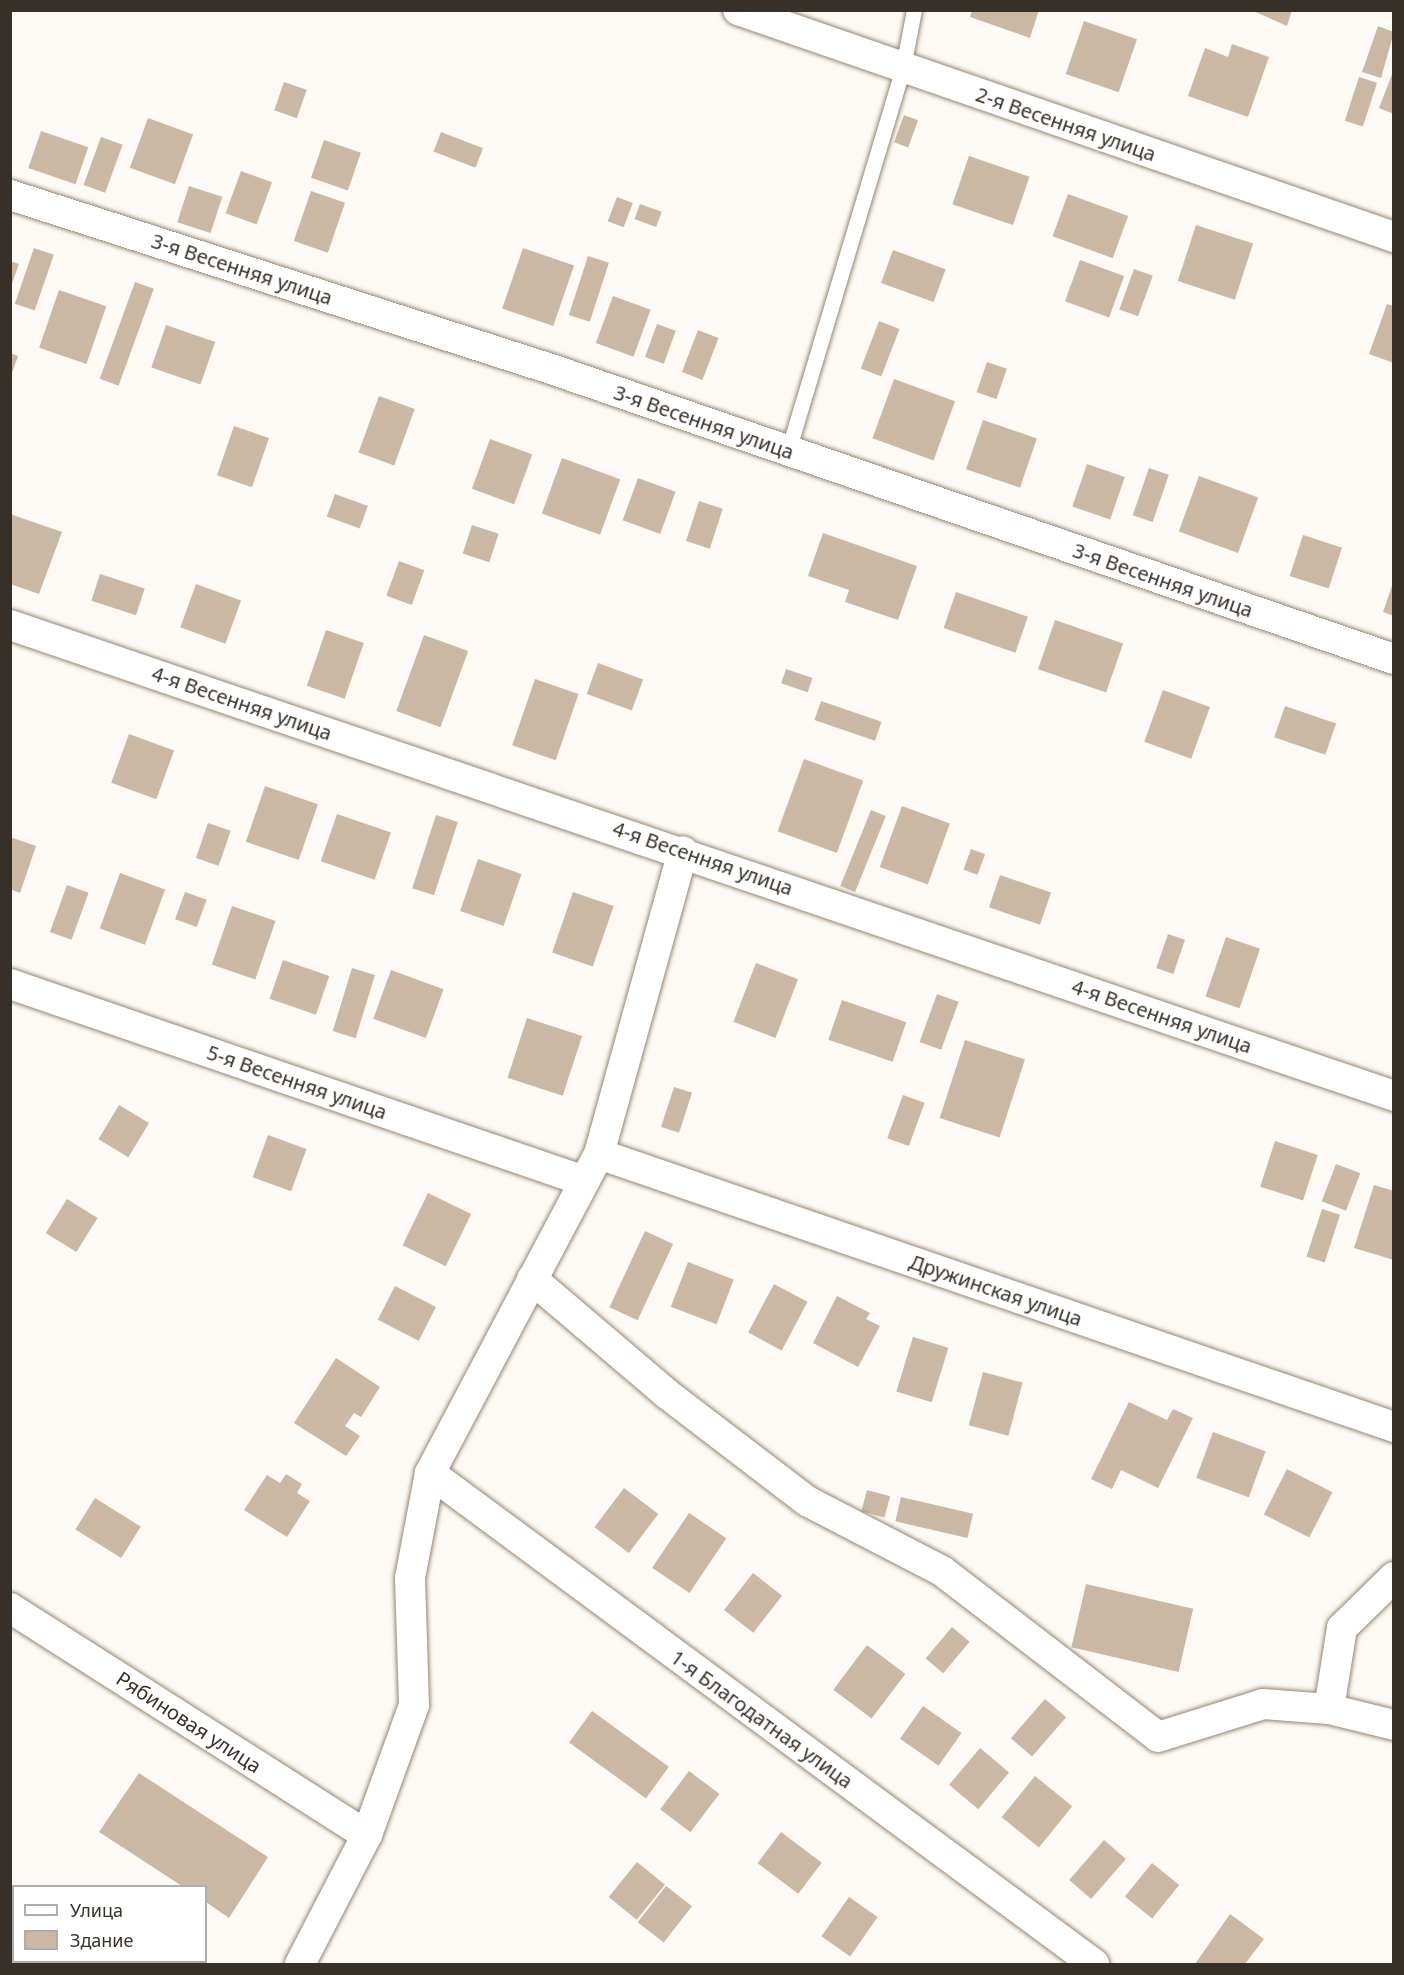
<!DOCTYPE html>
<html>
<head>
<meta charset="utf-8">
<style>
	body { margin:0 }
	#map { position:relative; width:1404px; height:1975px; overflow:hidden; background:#fdfaf5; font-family:"Noto Sans",sans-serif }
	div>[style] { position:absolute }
	.building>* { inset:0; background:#cab8a4; transform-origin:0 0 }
	.roads { filter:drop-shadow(0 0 2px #968572) drop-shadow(0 0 2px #968572) }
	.service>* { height:15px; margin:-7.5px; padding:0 7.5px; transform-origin:7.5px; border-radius:7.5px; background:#fff }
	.minor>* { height:30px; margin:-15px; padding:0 15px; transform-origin:15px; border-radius:15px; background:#fff }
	span { translate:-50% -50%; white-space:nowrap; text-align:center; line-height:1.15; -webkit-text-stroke:4.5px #fff; paint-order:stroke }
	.street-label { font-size:20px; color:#373028 }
	.frame { position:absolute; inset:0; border:12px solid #373028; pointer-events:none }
	.legend { position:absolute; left:12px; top:1885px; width:195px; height:78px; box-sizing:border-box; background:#fff; border:2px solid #afaca9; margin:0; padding:8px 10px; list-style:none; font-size:18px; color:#373028 }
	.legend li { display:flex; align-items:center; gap:12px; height:30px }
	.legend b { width:30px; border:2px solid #afaca9 }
</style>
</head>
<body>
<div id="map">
	<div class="building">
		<i style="clip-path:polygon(972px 10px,1039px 10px,1030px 38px,970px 17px)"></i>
		<i style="clip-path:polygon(1251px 10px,1292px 10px,1287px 26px)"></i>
		<i style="left:1084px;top:21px;width:56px;height:56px;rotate:19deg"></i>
		<i style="clip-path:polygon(1378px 26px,1394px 32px,1381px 78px,1362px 72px)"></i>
		<i style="clip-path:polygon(1232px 44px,1269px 57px,1248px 117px,1188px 96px,1205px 48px,1228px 57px)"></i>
		<i style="clip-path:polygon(1394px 69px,1394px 114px,1379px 108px)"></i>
		<i style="left:1359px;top:77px;width:19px;height:46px;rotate:18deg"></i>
		<i style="left:284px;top:82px;width:24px;height:30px;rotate:19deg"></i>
		<i style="left:904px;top:115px;width:15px;height:29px;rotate:20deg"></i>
		<i style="left:148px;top:118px;width:48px;height:53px;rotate:20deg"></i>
		<i style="left:41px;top:131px;width:50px;height:39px;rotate:19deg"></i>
		<i style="left:441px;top:132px;width:45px;height:21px;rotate:21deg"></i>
		<i style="left:101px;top:137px;width:23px;height:51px;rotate:20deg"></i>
		<i style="left:324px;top:140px;width:39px;height:40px;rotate:19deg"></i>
		<i style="left:969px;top:156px;width:64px;height:51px;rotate:19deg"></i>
		<i style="left:241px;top:171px;width:33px;height:45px;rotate:20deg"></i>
		<i style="left:189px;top:186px;width:35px;height:38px;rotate:18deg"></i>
		<i style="left:311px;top:191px;width:36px;height:53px;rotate:19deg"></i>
		<i style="left:1068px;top:194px;width:64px;height:45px;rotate:20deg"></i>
		<i style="left:617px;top:197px;width:17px;height:26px;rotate:21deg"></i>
		<i style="left:640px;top:204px;width:23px;height:16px;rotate:20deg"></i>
		<i style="left:1196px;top:225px;width:60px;height:59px;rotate:18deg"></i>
		<i style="left:34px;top:248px;width:21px;height:59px;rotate:19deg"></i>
		<i style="left:523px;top:248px;width:54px;height:64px;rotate:19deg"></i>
		<i style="left:893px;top:250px;width:56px;height:35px;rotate:20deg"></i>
		<i style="left:588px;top:256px;width:22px;height:62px;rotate:18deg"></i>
		<i style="left:1080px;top:260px;width:47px;height:44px;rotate:20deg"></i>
		<i style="clip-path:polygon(10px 261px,19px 264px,11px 286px,10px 286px)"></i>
		<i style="left:1134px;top:269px;width:20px;height:43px;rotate:20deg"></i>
		<i style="left:135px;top:282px;width:20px;height:103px;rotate:20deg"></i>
		<i style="left:59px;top:290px;width:50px;height:61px;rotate:19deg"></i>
		<i style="left:613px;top:296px;width:40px;height:50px;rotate:20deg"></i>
		<i style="clip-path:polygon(1387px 304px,1394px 306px,1394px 363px,1369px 354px)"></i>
		<i style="left:879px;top:321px;width:22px;height:51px;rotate:21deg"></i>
		<i style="left:657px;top:324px;width:20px;height:35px;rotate:20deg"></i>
		<i style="left:166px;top:325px;width:52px;height:45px;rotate:19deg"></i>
		<i style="left:698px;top:330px;width:22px;height:45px;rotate:21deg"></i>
		<i style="clip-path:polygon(10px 353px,18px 356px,11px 376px,10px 376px)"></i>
		<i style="left:987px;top:362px;width:21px;height:32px;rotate:19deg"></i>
		<i style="left:894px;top:379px;width:65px;height:63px;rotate:20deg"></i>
		<i style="left:379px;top:396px;width:38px;height:60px;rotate:20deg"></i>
		<i style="left:983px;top:420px;width:57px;height:52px;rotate:19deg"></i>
		<i style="left:234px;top:426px;width:37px;height:52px;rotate:19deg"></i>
		<i style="left:490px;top:439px;width:45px;height:53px;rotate:20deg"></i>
		<i style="left:562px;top:458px;width:62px;height:59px;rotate:20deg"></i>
		<i style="left:1087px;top:464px;width:40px;height:45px;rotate:19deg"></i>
		<i style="left:1149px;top:468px;width:21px;height:50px;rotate:19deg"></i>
		<i style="left:1199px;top:476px;width:63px;height:59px;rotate:20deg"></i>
		<i style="left:638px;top:478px;width:40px;height:45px;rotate:20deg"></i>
		<i style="left:335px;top:494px;width:35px;height:24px;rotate:20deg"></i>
		<i style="left:699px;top:501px;width:25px;height:42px;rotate:18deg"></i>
		<i style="clip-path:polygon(10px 514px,62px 532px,39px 594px,10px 584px)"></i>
		<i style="left:472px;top:525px;width:28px;height:30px;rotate:18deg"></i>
		<i style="clip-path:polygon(823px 533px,917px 566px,898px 620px,845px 602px,849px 590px,808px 576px)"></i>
		<i style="left:1303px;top:535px;width:41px;height:43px;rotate:18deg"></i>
		<i style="left:399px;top:561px;width:27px;height:37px;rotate:20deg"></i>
		<i style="left:100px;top:574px;width:47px;height:28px;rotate:18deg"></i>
		<i style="clip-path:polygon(1393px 583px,1394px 583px,1394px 616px,1383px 612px)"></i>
		<i style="left:196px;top:584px;width:48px;height:46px;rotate:20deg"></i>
		<i style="left:956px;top:592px;width:76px;height:38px;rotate:19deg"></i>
		<i style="left:1055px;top:620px;width:72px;height:52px;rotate:19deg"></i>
		<i style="left:326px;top:630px;width:40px;height:59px;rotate:19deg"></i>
		<i style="left:424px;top:635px;width:47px;height:81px;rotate:20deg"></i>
		<i style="left:598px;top:663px;width:48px;height:33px;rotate:20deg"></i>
		<i style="left:786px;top:669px;width:28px;height:15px;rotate:19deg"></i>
		<i style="left:535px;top:679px;width:46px;height:70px;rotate:19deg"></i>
		<i style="left:1163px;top:690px;width:50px;height:55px;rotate:20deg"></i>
		<i style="left:821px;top:701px;width:64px;height:20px;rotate:19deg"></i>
		<i style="left:1285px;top:706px;width:54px;height:33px;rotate:19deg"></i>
		<i style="left:129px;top:734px;width:48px;height:52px;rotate:20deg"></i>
		<i style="left:804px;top:759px;width:63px;height:77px;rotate:20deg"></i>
		<i style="left:265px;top:786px;width:56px;height:59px;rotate:19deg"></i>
		<i style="left:902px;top:806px;width:51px;height:65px;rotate:20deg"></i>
		<i style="left:871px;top:810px;width:16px;height:82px;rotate:22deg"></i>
		<i style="left:337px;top:814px;width:57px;height:50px;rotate:19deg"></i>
		<i style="left:436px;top:815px;width:23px;height:77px;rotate:18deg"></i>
		<i style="left:208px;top:823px;width:24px;height:37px;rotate:19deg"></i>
		<i style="clip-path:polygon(10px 837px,36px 846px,20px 893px,10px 889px)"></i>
		<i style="left:971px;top:849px;width:15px;height:22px;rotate:20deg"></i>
		<i style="left:478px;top:859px;width:46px;height:55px;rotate:19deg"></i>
		<i style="left:120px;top:873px;width:48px;height:59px;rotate:20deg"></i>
		<i style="left:1000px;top:875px;width:54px;height:34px;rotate:19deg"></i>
		<i style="left:67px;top:885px;width:23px;height:50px;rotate:20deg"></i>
		<i style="left:185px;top:892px;width:23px;height:29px;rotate:20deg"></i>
		<i style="left:573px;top:892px;width:43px;height:64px;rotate:19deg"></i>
		<i style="left:232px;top:906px;width:46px;height:62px;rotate:19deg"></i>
		<i style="left:1168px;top:934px;width:18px;height:36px;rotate:19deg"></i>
		<i style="left:1226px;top:937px;width:36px;height:63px;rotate:19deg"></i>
		<i style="left:283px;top:960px;width:49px;height:41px;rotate:19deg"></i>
		<i style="left:756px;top:963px;width:45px;height:63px;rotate:21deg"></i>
		<i style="left:352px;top:968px;width:24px;height:66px;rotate:17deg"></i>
		<i style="left:391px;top:970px;width:56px;height:52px;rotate:20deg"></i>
		<i style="left:937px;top:994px;width:23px;height:51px;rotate:20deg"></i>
		<i style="left:842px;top:1000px;width:68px;height:42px;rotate:19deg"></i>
		<i style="left:527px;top:1018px;width:58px;height:63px;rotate:18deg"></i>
		<i style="left:965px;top:1040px;width:63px;height:82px;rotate:18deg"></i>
		<i style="left:674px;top:1087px;width:19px;height:42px;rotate:18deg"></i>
		<i style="left:903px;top:1095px;width:23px;height:46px;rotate:20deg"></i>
		<i style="left:119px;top:1105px;width:35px;height:40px;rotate:31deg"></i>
		<i style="left:268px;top:1135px;width:41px;height:45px;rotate:20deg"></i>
		<i style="left:1275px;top:1141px;width:45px;height:48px;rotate:18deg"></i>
		<i style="left:1336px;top:1164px;width:26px;height:40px;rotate:21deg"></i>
		<i style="clip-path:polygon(1374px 1185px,1394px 1191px,1394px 1260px,1354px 1248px)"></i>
		<i style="left:428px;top:1193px;width:48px;height:58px;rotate:26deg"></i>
		<i style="left:67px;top:1199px;width:36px;height:40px;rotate:32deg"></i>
		<i style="left:1322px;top:1209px;width:19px;height:50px;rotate:18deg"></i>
		<i style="left:645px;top:1231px;width:31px;height:84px;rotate:25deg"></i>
		<i style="left:688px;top:1262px;width:49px;height:48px;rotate:21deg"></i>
		<i style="left:774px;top:1284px;width:38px;height:55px;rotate:28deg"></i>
		<i style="left:395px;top:1286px;width:46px;height:38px;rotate:27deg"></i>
		<i style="clip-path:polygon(837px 1296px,870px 1313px,866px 1319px,880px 1326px,858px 1367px,813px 1343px)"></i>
		<i style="left:913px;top:1337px;width:37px;height:57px;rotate:17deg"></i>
		<i style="clip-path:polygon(336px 1358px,380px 1387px,361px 1417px,354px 1413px,345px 1426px,360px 1436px,346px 1456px,294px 1423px)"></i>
		<i style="left:983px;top:1372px;width:41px;height:55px;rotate:15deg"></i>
		<i style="clip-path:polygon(1129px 1402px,1167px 1420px,1173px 1409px,1193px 1418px,1158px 1488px,1121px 1470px,1112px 1489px,1091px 1479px)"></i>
		<i style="left:1213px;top:1432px;width:56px;height:49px;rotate:20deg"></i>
		<i style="left:1287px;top:1469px;width:51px;height:51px;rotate:27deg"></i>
		<i style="clip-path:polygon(286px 1474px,302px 1484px,297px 1493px,310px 1501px,287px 1537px,244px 1510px,267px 1475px,280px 1483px)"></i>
		<i style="left:624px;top:1488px;width:43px;height:49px;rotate:37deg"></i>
		<i style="left:867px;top:1490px;width:24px;height:22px;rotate:15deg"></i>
		<i style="left:901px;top:1497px;width:74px;height:25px;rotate:13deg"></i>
		<i style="left:95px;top:1498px;width:54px;height:37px;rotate:32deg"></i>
		<i style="left:689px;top:1513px;width:45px;height:66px;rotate:34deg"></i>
		<i style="left:753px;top:1573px;width:37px;height:47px;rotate:38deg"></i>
		<i style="left:1086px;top:1584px;width:110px;height:65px;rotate:13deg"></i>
		<i style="left:952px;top:1627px;width:23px;height:41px;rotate:40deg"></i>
		<i style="left:867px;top:1645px;width:48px;height:56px;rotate:37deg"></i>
		<i style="left:1045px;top:1699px;width:28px;height:52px;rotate:41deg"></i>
		<i style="left:923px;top:1706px;width:47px;height:40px;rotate:35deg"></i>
		<i style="left:592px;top:1711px;width:95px;height:39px;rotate:36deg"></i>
		<i style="left:980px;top:1748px;width:38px;height:48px;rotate:40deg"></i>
		<i style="left:689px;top:1771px;width:38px;height:48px;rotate:37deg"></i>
		<i style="clip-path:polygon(139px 1773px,268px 1857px,229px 1918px,206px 1902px,206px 1886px,182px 1886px,99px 1832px)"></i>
		<i style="left:1035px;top:1776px;width:48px;height:53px;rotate:39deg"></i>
		<i style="left:781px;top:1832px;width:51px;height:39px;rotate:37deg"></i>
		<i style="left:1104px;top:1840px;width:29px;height:53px;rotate:41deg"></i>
		<i style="left:637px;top:1862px;width:36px;height:45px;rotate:39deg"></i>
		<i style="left:1152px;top:1863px;width:35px;height:43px;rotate:39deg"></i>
		<i style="left:666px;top:1886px;width:33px;height:46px;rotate:38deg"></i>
		<i style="left:849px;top:1897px;width:35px;height:48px;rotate:35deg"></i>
		<i style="clip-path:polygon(1230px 1914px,1264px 1939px,1245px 1964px,1195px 1964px)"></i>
	</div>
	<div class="roads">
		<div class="service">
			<i style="left:788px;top:451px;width:401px;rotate:-73.3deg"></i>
			<i style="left:903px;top:67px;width:58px;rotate:-79.1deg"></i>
		</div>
		<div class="minor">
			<i style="left:738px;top:10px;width:694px;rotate:19.09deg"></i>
			<i style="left:10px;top:195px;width:571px;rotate:17.83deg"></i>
			<i style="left:554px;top:370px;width:888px;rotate:18.99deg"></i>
			<i style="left:10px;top:625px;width:1462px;rotate:18.79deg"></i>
			<i style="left:10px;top:984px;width:607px;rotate:18.94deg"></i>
			<i style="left:599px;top:1154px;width:841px;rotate:18.95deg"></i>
			<i style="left:532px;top:1279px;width:177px;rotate:40.4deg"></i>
			<i style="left:667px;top:1394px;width:176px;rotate:37.4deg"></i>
			<i style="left:807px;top:1501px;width:152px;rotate:27.4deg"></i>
			<i style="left:942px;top:1571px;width:272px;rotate:37.5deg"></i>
			<i style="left:1158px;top:1737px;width:110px;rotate:-17.4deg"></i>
			<i style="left:1263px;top:1704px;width:66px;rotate:4.3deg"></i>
			<i style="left:1329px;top:1709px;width:82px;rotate:-80.9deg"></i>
			<i style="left:1342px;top:1628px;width:73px;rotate:-44.4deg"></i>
			<i style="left:430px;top:1473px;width:826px;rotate:36.48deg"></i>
			<i style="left:10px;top:1608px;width:423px;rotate:32.5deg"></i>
			<i style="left:1329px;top:1709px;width:67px;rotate:13.8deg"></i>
			<i style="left:300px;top:1964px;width:145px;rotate:-62.6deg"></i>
			<i style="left:367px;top:1835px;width:138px;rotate:-70.1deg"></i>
			<i style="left:414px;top:1705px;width:127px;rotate:-91.8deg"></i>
			<i style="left:410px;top:1578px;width:107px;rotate:-79.2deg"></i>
			<i style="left:430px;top:1473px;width:361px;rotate:-62.1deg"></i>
			<i style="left:599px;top:1154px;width:314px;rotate:-74.5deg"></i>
		</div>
	</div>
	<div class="street-label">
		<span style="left:1066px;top:124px;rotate:19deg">2-я Весенняя улица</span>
		<span style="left:242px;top:269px;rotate:18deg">3-я Весенняя улица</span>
		<span style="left:704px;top:422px;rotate:19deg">3-я Весенняя улица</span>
		<span style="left:1163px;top:580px;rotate:19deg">3-я Весенняя улица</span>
		<span style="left:242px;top:703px;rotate:19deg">4-я Весенняя улица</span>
		<span style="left:703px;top:858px;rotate:19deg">4-я Весенняя улица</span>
		<span style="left:1162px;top:1016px;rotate:19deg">4-я Весенняя улица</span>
		<span style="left:297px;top:1082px;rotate:19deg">5-я Весенняя улица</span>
		<span style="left:996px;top:1290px;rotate:19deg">Дружинская улица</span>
		<span style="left:762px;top:1719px;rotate:36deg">1-я Благодатная улица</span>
		<span style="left:189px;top:1722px;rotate:33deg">Рябиновая улица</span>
	</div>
	<div class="frame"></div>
	<ul class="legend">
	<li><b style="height:8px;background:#fff"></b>Улица</li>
	<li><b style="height:16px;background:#cab8a4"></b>Здание</li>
	</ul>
</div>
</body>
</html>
